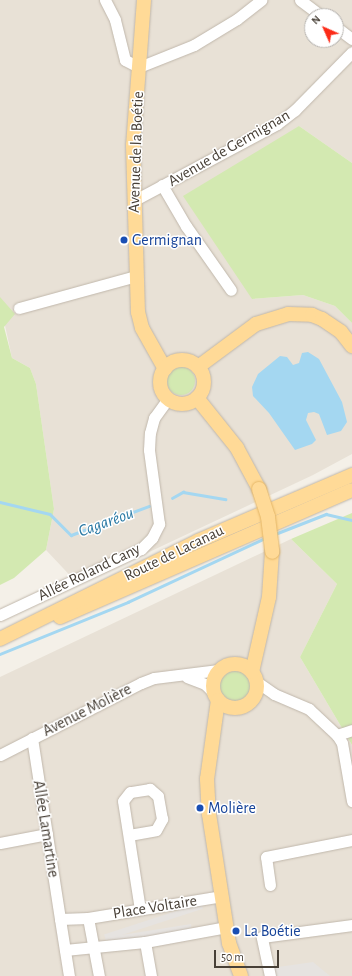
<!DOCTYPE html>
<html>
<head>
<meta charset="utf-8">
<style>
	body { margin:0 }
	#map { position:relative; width:352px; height:976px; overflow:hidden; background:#f4f0e8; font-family:"Alegreya Sans",sans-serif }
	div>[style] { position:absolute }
	.residential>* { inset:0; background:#e8e1d6 }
	.green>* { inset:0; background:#d3e9b1 }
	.round { border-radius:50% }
	.parking>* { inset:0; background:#e6e3e0; transform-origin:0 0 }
	.water>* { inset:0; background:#a4d7f1 }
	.stream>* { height:2.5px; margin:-1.25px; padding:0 1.25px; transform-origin:1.25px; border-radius:1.25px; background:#a4d7f1 }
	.roads { filter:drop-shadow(0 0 1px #c0b7ab) drop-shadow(0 0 1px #c0b7ab) }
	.minor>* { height:11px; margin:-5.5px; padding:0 5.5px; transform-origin:5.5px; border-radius:5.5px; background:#fff }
	.major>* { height:14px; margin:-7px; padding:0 7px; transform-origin:7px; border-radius:7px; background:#ffda97 }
	.major>.ring { margin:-7px; padding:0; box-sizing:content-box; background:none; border:14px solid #ffda97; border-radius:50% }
	.bridges { filter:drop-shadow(0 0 1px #e5b666) drop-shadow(0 0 1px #e5b666) }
	.major-bridge>* { height:14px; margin:-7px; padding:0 7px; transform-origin:7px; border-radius:7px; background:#ffda97 }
	.dots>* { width:11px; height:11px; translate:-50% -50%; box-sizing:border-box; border:2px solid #fff; border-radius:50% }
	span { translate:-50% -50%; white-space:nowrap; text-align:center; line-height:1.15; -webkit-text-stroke:3px #fff; paint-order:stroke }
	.street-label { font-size:16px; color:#484037 }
	.transit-label { font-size:16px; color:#164399 }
	.left { translate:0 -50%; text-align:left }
	.water-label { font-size:17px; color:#2b7aa5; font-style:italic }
	.north { position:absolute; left:304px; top:8px; width:40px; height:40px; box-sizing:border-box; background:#fff; border:1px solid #b6b3af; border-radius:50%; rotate:315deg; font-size:11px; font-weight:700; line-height:16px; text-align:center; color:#484037 }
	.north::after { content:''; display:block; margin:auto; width:14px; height:18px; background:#fc2b18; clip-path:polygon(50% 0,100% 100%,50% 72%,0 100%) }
	.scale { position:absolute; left:214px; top:950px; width:65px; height:18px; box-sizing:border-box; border:2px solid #484037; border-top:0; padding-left:5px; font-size:12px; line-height:14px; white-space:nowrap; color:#484037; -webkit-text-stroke:3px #fff; paint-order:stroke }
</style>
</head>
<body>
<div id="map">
	<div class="residential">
		<i style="clip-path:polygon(evenodd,0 0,352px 0,352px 163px,299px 126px,252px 299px,303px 295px,335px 306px,352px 323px,352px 454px,313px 475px,79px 585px,46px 550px,54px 509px,36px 384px,30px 368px,12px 358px,0 302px,0 0,312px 16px,336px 16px,336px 40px,312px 40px,312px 16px)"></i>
		<i style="clip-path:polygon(291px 539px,337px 584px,300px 657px,352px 745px,352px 976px,0 976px,0 677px)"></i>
	</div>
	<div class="green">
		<i style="clip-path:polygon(299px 126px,352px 163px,352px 323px,335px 306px,303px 295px,252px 299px,183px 196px)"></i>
		<i style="clip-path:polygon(0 297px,15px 314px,4px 327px,12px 358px,30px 368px,36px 384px,54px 509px,46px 550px,14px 578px,0 585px)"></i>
		<i class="round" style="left:167px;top:367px;width:28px;height:28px"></i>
		<i style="clip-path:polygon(352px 513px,352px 745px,300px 657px,337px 584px,291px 539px)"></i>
		<i class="round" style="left:220px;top:671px;width:30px;height:30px"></i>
	</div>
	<div class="parking">
		<i style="left:201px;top:903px;width:6px;height:102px;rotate:72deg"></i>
		<i style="left:191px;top:924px;width:6px;height:83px;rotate:81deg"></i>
		<i style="clip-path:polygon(313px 962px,330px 976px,273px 976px,271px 968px)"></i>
	</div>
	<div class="water">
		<i style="clip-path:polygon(308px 352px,319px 359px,342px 402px,347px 422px,341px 431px,327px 435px,319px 414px,314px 412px,308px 413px,306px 420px,316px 440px,312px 444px,295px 450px,269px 413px,253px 396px,252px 387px,258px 374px,280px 356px,287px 357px,293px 365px,299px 363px,302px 353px)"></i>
	</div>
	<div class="stream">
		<i style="left:172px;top:498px;width:13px;rotate:-29deg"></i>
		<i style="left:183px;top:492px;width:43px;rotate:9.5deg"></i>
		<i style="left:0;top:502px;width:51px;rotate:13.5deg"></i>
		<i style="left:50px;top:514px;width:30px;rotate:45deg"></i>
		<i style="left:71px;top:535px;width:83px;rotate:-20.4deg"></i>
		<i style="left:275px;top:534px;width:55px;rotate:-21.4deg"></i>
		<i style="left:326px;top:514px;width:27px;rotate:13deg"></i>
		<i style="left:0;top:654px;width:138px;rotate:-22.1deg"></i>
		<i style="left:128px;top:602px;width:151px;rotate:-25deg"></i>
	</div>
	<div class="roads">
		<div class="minor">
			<i style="left:105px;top:0;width:22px;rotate:63deg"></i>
			<i style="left:115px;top:20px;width:41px;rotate:76deg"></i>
			<i style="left:125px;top:60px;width:16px;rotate:27deg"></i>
			<i style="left:139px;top:67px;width:59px;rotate:-21.8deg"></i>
			<i style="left:194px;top:45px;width:50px;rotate:-31.2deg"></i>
			<i style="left:237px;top:19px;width:31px;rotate:-38deg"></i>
			<i style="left:300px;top:0;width:26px;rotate:37deg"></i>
			<i style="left:336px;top:27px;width:20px;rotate:37deg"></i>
			<i style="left:162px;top:185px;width:48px;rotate:59.7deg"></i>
			<i style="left:186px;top:226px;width:78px;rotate:54.9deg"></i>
			<i style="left:133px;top:201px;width:163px;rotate:-28.1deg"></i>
			<i style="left:277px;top:124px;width:23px;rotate:-38deg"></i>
			<i style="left:295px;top:110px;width:81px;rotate:-45.5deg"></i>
			<i style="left:19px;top:308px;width:121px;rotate:-15.3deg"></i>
			<i style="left:0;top:615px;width:156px;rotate:-25.1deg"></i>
			<i style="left:141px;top:549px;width:16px;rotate:-45deg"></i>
			<i style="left:152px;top:538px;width:16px;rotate:-63deg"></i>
			<i style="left:159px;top:524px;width:75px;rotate:-97.7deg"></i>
			<i style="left:149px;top:450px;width:17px;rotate:-87deg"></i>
			<i style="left:150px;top:433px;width:16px;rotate:-75deg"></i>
			<i style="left:154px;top:418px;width:24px;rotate:-54deg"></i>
			<i style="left:187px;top:677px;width:19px;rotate:21deg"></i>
			<i style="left:205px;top:684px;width:11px;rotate:45deg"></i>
			<i style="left:257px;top:682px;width:21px;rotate:35deg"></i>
			<i style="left:274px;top:694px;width:38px;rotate:23deg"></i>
			<i style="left:309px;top:709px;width:38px;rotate:43deg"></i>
			<i style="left:337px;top:735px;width:9px;rotate:58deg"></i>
			<i style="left:342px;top:743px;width:59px;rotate:80.2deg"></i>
			<i style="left:337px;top:735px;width:16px;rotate:-18deg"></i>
			<i style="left:32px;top:738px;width:183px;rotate:81.2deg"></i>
			<i style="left:0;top:755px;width:158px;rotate:-27.1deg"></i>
			<i style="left:141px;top:683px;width:14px;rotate:-21deg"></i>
			<i style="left:154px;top:678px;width:65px;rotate:-7deg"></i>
			<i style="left:129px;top:835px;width:27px;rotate:-10deg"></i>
			<i style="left:156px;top:830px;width:13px;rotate:-61deg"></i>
			<i style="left:162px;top:819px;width:23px;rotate:-100deg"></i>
			<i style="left:158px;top:796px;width:11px;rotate:-139deg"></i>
			<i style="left:150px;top:789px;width:20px;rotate:171deg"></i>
			<i style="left:130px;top:792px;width:11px;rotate:128deg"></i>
			<i style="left:123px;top:801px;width:109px;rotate:81.1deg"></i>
			<i style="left:0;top:843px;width:48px;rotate:-10.8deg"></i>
			<i style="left:270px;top:885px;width:28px;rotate:-98deg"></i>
			<i style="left:266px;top:857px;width:88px;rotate:-11.2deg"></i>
			<i style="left:88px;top:918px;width:136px;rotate:-9.3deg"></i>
			<i style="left:145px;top:942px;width:35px;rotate:80deg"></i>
			<i style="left:65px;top:950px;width:80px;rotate:-5.7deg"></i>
			<i style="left:145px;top:942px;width:83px;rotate:-10.4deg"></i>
			<i style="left:69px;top:976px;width:58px;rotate:-99deg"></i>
			<i style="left:60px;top:919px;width:28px;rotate:-2deg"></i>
			<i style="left:88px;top:918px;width:59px;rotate:79.3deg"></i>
			<i style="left:270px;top:976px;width:40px;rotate:-102deg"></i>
			<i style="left:262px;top:937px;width:91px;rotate:-7.6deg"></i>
		</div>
		<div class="major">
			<i style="left:144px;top:0;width:145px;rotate:94.3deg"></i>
			<i style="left:133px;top:145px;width:167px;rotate:88.3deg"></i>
			<i style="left:138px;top:312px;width:16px;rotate:76deg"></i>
			<i style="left:142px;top:328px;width:47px;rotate:60.7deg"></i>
			<i class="ring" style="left:160px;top:360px;width:30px;height:30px"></i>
			<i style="left:198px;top:367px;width:72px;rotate:-36.6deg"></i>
			<i style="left:256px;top:324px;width:34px;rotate:-17deg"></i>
			<i style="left:288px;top:314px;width:24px;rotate:2deg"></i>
			<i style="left:312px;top:315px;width:11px;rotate:22deg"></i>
			<i style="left:322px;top:319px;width:23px;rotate:34deg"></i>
			<i style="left:341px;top:332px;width:18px;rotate:52deg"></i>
			<i style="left:197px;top:398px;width:64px;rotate:51.3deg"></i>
			<i style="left:237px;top:448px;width:47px;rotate:61.8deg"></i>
			<i style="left:60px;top:617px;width:318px;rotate:-23.5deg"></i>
			<i style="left:0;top:639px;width:221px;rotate:-26.3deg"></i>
			<i style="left:198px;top:541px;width:168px;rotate:-23.2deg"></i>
			<i class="ring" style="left:213px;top:664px;width:30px;height:30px"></i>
			<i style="left:252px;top:672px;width:77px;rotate:-77.2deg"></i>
			<i style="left:269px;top:597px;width:45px;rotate:-86.2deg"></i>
			<i style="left:218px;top:700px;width:80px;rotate:97.9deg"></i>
			<i style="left:207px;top:779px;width:35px;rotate:87deg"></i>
			<i style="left:209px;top:814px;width:131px;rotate:81.2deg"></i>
			<i style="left:229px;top:943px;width:35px;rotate:70deg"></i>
		</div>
	</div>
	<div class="bridges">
		<div class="major-bridge">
			<i style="left:259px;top:489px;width:29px;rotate:72deg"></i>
			<i style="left:268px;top:517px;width:35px;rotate:83deg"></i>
		</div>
	</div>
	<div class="dots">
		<i style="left:124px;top:240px;background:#1a4fb4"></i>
		<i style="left:200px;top:808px;background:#1a4fb4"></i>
		<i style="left:236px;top:931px;background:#1a4fb4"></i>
	</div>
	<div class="street-label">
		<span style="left:229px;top:148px;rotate:-30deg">Avenue de Germignan</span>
		<span style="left:136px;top:152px;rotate:-88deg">Avenue de la Boétie</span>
		<span style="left:174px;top:553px;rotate:-26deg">Route de Lacanau</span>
		<span style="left:89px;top:572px;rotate:-26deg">Allée Roland Cany</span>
		<span style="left:87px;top:710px;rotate:-27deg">Avenue Molière</span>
		<span style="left:46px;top:829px;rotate:81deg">Allée Lamartine</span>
		<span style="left:155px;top:907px;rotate:-9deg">Place Voltaire</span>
	</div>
	<div class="transit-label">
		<span class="left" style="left:132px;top:240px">Germignan</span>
		<span class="left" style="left:208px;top:808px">Molière</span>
		<span class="left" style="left:244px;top:931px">La Boétie</span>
	</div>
	<div class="water-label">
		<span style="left:106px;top:522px;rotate:-20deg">Cagaréou</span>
	</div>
	<div class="north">N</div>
	<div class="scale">50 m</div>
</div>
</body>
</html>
